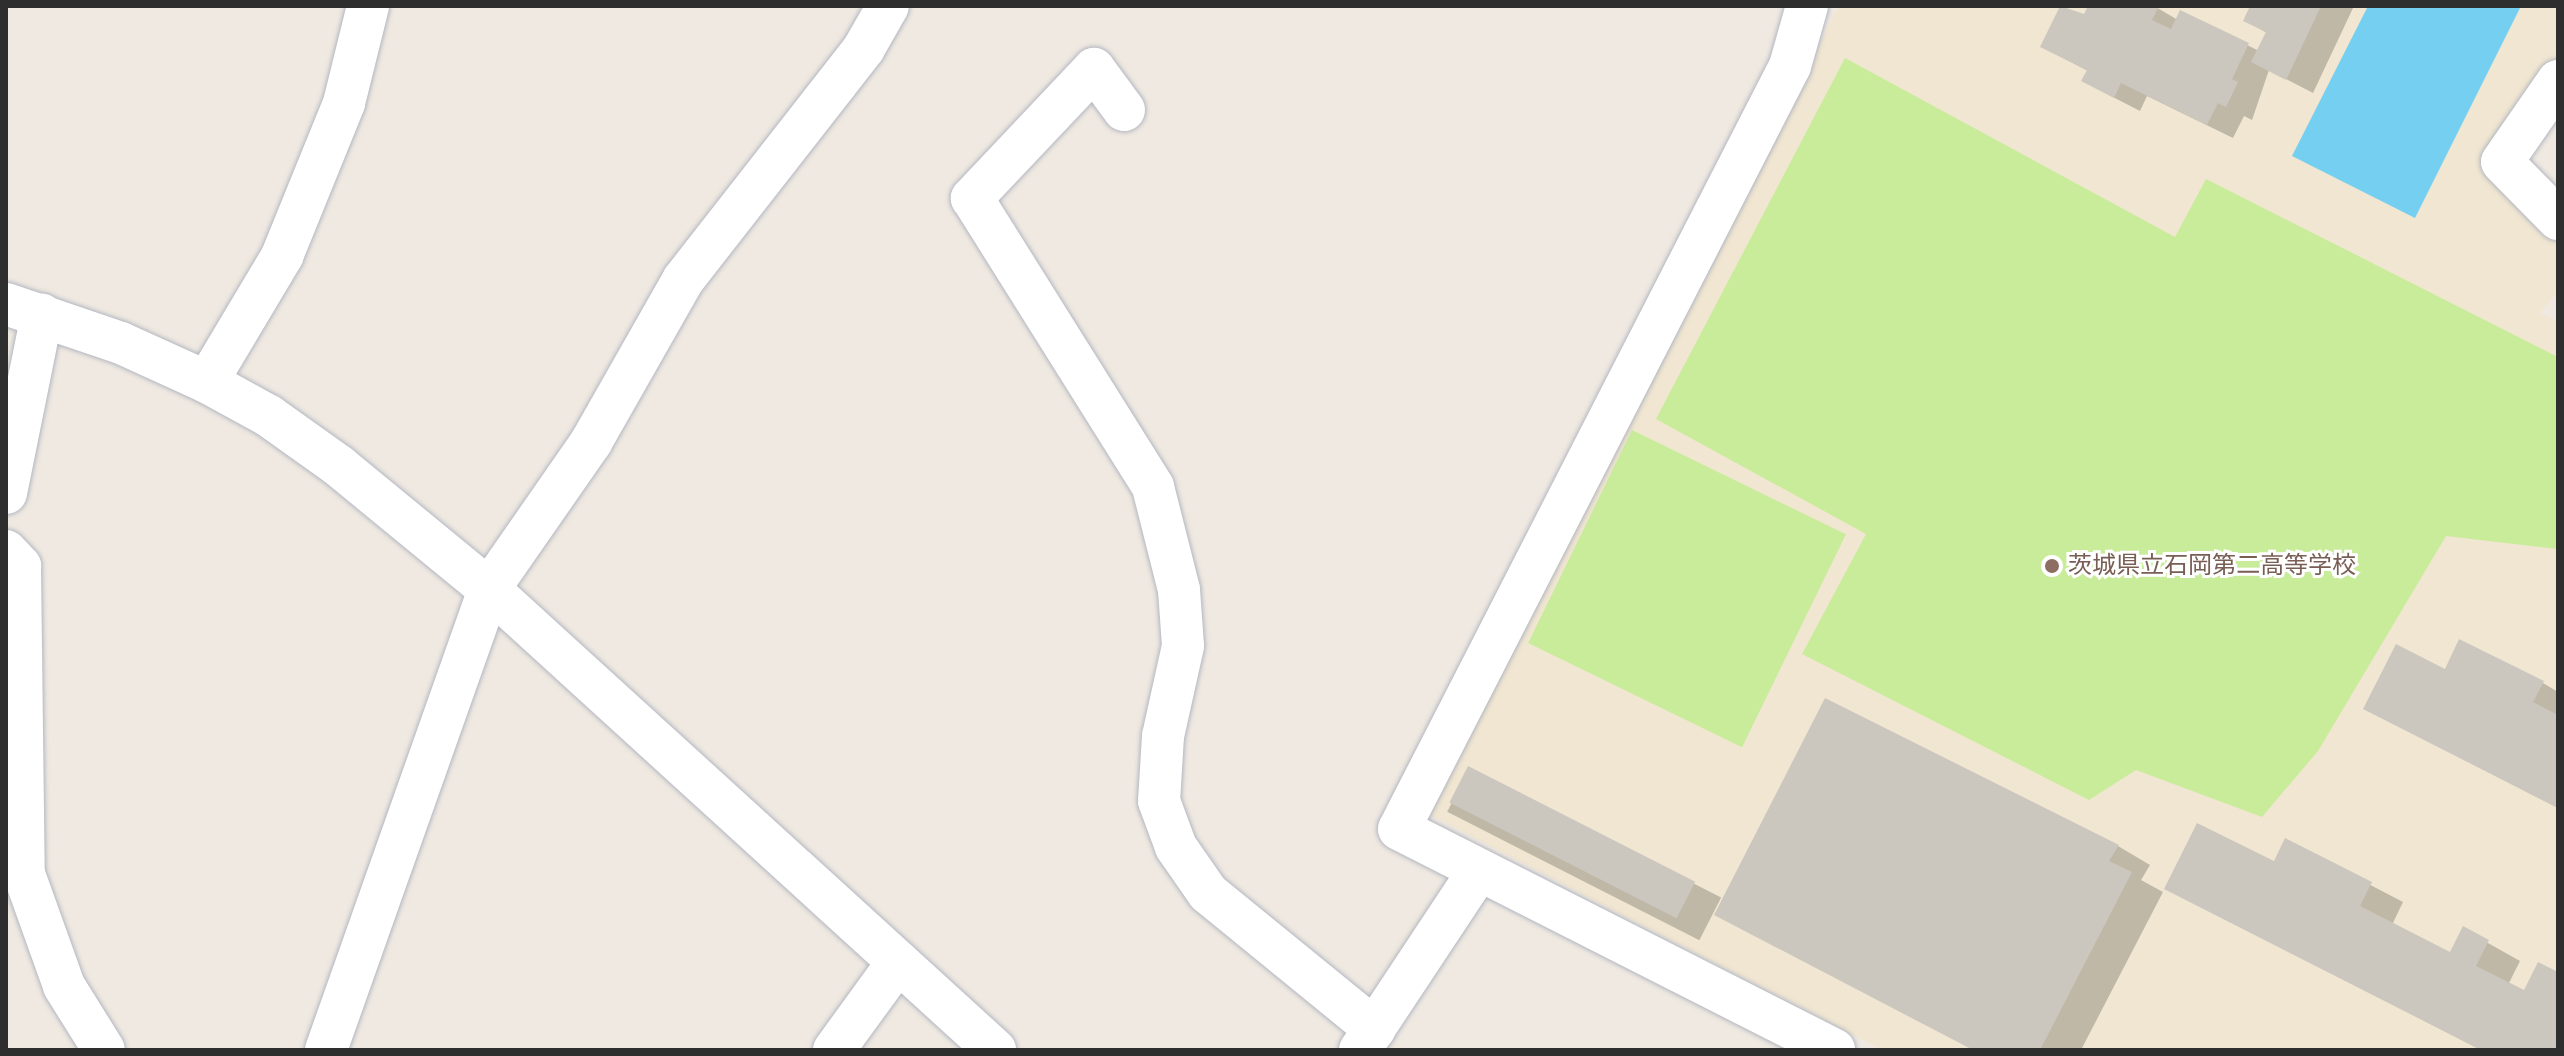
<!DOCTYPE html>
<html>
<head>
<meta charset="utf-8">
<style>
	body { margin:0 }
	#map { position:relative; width:2564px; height:1056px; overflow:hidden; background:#efe9e1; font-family:Roboto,"Noto Sans JP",sans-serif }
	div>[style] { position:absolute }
	.education>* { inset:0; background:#f0e6d1 }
	.pitch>* { inset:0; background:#c9ec9a; transform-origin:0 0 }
	.water>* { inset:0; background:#75cff0 }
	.shadow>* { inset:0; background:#0003; transform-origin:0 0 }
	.building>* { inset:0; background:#cbc7bf; transform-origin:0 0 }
	.roads { filter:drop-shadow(0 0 2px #b4b7c1) drop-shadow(0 0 2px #b4b7c1) }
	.minor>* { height:42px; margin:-21px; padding:0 21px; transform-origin:21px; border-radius:21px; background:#fff }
	.dots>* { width:22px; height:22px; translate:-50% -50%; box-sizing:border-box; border:4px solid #fff; border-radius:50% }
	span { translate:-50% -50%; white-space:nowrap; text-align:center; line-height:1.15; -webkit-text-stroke:6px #fff; paint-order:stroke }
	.education-label { font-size:24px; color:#785e54 }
	.left { translate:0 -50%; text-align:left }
	.frame { position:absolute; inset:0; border:8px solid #2e2e2e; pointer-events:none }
</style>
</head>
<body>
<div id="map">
	<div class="education">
		<i style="clip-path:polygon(1839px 6px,2558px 6px,2558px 62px,2491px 165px,2558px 232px,2558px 290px,2540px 313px,2558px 322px,2558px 1050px,1882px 1050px,1419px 809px)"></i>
	</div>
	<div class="pitch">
		<i style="clip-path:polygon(1845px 58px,2175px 237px,2206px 179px,2558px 357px,2558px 549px,2446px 536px,2318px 751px,2262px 817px,2136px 770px,2089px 800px,1802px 654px,1866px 534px,1656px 419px)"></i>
		<i style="left:1632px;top:430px;width:238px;height:237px;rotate:26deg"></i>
	</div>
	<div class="water">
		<i style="clip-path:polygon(2368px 6px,2521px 6px,2415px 218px,2292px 156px)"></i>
	</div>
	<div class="shadow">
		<i style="clip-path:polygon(2062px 6px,2085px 17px,2090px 6px,2154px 6px,2178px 20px,2181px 12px,2259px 51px,2267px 33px,2245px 20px,2252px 6px,2354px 6px,2313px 93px,2269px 70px,2252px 120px,2244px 116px,2233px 138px,2147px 96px,2140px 111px,2109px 95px,2088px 71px,2042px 47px)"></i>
		<i style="clip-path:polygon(2445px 671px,2543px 683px,2558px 692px,2558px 808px,2366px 708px)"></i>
		<i style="left:1469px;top:769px;width:283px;height:48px;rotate:27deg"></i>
		<i style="clip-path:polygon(2286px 841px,2403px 902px,2392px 925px,2451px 955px,2463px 929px,2520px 961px,2509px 983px,2525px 992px,2558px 974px,2558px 1050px,2481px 1050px,2166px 888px,2274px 864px)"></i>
		<i style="clip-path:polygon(2118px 846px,2150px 865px,2141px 880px,2163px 892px,2081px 1050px,1973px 1050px)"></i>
	</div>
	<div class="building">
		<i style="clip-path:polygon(2060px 6px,2084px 14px,2088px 6px,2159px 6px,2152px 20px,2171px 29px,2180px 10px,2249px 43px,2232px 79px,2238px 82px,2226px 107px,2218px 103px,2207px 125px,2121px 83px,2114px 98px,2081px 81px,2087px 70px,2040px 47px)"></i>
		<i style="clip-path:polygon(2250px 6px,2321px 6px,2286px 80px,2251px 62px,2266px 32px,2243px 21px)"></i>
		<i style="clip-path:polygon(2459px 639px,2544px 681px,2533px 702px,2558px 715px,2558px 808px,2363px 709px,2396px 644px,2445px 669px)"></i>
		<i style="clip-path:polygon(1825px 698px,2119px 845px,2109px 861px,2132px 872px,2040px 1050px,1973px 1050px,1714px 915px)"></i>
		<i style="left:1468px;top:766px;width:255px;height:41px;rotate:27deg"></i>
		<i style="clip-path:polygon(2197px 823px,2274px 861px,2285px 838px,2372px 882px,2360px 906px,2450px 952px,2463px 926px,2489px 940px,2476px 966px,2524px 990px,2538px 962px,2558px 972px,2558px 1050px,2481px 1050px,2164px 889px)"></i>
	</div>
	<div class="roads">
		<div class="minor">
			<i style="left:1807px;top:6px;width:62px;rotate:105.8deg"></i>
			<i style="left:1790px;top:66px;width:857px;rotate:117.13deg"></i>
			<i style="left:1399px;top:829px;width:488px;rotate:26.9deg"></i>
			<i style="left:2558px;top:81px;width:98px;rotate:124.7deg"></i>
			<i style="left:2502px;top:162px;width:80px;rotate:45.5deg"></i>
			<i style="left:1124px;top:110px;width:51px;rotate:-126.2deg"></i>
			<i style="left:1094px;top:69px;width:178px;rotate:133.4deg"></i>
			<i style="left:972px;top:198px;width:341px;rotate:57.9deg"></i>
			<i style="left:1153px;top:487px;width:106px;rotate:75.8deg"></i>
			<i style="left:1179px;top:590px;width:56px;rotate:85.9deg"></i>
			<i style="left:1183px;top:646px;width:92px;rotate:102.5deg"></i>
			<i style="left:1163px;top:736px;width:65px;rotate:93.5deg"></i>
			<i style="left:1159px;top:801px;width:49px;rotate:69.7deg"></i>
			<i style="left:1176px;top:847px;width:56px;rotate:55.2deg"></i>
			<i style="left:1208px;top:893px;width:215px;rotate:39.2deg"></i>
			<i style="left:6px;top:304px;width:121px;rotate:18.7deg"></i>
			<i style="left:121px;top:343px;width:94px;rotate:24.4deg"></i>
			<i style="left:207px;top:382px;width:71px;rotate:28.7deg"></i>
			<i style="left:269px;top:416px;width:86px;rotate:35.5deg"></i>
			<i style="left:339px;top:466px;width:194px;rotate:39.4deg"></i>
			<i style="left:489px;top:589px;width:685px;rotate:42.34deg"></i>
			<i style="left:207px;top:382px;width:147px;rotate:-59.2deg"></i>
			<i style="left:282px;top:256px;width:165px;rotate:-67.9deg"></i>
			<i style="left:344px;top:103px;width:100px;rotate:-76.1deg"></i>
			<i style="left:6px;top:493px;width:182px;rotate:-78.6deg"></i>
			<i style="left:6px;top:551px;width:21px;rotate:47deg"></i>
			<i style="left:20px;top:566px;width:308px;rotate:89.3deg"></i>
			<i style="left:24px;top:874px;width:119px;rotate:70.3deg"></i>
			<i style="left:64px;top:986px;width:75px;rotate:58deg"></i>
			<i style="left:326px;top:1050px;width:489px;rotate:-70.5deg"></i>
			<i style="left:489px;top:589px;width:179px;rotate:-55.2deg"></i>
			<i style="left:591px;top:442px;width:186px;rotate:-60.4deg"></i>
			<i style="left:683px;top:280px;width:294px;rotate:-52deg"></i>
			<i style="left:864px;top:48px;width:48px;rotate:-60.3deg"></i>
			<i style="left:834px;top:1050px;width:109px;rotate:-54deg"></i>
			<i style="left:1360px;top:1050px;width:212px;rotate:-56.5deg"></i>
		</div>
	</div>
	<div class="dots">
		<i style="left:2052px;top:566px;background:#8d6e63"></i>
	</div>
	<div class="education-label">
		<span class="left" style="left:2068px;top:566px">茨城県立石岡第二高等学校</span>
	</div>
	<div class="frame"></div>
</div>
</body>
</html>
